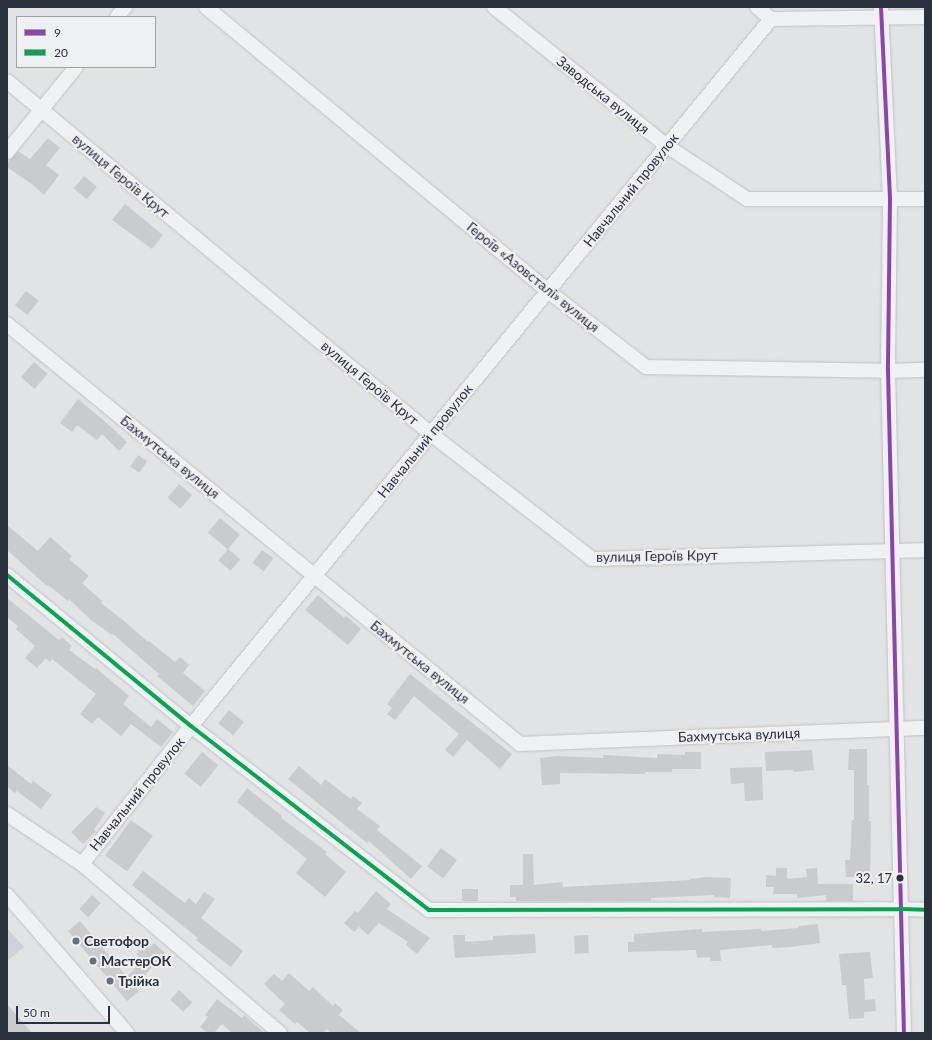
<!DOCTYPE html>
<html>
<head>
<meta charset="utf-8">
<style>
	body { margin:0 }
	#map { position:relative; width:932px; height:1040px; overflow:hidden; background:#e1e3e5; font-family:Lato,sans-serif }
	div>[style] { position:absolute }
	.built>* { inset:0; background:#cfd2d8 }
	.building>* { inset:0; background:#c9cbcd; transform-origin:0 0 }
	.roads { filter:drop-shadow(0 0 1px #bfc1c3) drop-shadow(0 0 1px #bfc1c3) }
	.minor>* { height:14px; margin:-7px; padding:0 7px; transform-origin:7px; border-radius:7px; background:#eff1f2 }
	.bus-1>* { height:4px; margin:-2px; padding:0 2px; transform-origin:2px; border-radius:2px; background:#8e44ad }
	.bus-2>* { height:4px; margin:-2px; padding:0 2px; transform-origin:2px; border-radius:2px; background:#00a651 }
	.dots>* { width:11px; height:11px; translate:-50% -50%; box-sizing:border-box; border:2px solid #eef1f4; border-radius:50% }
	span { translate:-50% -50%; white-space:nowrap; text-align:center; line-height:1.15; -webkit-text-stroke:4px #eef1f4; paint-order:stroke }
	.bus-label { font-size:13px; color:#2a303c }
	.right { translate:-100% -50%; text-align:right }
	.street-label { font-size:14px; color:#2a303c }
	.poi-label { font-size:14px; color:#2a303c; font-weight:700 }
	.left { translate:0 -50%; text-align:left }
	.frame { position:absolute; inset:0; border:8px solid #2a303c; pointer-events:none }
	.legend { position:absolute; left:16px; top:16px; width:140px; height:52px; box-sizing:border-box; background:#eef1f4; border:1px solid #a0a4aa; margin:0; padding:5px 7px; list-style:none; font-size:12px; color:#2a303c }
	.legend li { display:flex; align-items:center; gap:8px; height:20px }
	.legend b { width:20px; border:1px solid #a0a4aa }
	.scale { position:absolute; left:16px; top:1006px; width:94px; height:18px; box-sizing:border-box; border:2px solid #2a303c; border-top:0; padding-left:5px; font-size:12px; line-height:14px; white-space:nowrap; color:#2a303c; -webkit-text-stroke:3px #eef1f4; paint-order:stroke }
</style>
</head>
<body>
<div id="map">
	<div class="built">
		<i style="clip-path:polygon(7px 928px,24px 947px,7px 961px)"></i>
	</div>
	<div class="building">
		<i style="clip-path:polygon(48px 138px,60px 148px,46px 165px,59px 175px,44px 195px,33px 185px,7px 167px,7px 163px,18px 151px,30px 159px)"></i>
		<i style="left:84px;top:176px;width:17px;height:16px;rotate:40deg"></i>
		<i style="clip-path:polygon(125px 204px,163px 235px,152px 249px,112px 220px)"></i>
		<i style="left:26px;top:291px;width:16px;height:18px;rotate:38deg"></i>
		<i style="left:34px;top:362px;width:18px;height:20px;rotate:41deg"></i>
		<i style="clip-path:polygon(78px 399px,109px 425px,127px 442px,119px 451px,102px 434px,97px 440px,77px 425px,72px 432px,60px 423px)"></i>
		<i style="left:138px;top:455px;width:11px;height:14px;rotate:34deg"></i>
		<i style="left:179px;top:484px;width:17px;height:18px;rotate:40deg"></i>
		<i style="left:220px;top:518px;width:26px;height:19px;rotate:40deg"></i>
		<i style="clip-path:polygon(7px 525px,38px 551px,50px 537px,72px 556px,69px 559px,89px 576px,82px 583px,102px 601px,101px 603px,123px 620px,148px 642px,149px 641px,175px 662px,180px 657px,189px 665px,183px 673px,205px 691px,193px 706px,157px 676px,159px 674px,113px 634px,112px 635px,91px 620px,69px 599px,68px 601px,48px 585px,47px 586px,7px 550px)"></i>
		<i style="left:228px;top:549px;width:16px;height:15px;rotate:40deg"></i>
		<i style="left:262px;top:550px;width:14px;height:16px;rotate:36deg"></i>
		<i style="clip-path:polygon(318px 595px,344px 618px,346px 616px,361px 629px,348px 645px,305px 610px)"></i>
		<i style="clip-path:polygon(7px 598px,59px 640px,62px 637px,72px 646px,69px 650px,95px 669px,96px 668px,129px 696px,123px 704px,151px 727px,157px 719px,173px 732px,161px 747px,131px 724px,121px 736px,98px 717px,92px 724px,80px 714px,96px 694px,52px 659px,50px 662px,46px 658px,37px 668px,25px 658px,35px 646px,16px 629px,18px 626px,7px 617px)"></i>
		<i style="clip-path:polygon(410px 674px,512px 754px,500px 769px,467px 740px,453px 757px,445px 750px,459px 734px,414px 696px,395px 720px,387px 714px,392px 708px,387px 704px)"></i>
		<i style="left:229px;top:710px;width:19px;height:17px;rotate:39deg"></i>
		<i style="clip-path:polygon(849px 749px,867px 749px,867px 785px,869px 785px,869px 821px,871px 821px,870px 877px,846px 877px,845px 860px,850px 860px,852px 820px,854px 820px,854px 770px,848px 770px)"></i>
		<i style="clip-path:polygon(812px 750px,814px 770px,793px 772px,793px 770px,766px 771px,765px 752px)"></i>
		<i style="left:202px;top:752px;width:21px;height:28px;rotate:39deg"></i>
		<i style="clip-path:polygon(685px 752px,701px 752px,701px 769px,672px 769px,672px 772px,645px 772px,645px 774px,560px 773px,560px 784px,542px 785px,540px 758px,558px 756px,603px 758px,603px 755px,657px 758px,657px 754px,685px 755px)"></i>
		<i style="clip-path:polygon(7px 765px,31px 784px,33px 781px,52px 795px,41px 809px,17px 791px,15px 793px,7px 786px)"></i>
		<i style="clip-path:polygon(299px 766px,321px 785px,325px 779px,351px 799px,353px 796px,362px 803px,357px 809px,380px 826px,377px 830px,422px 866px,411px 879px,369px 841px,367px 843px,288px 779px)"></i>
		<i style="clip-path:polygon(762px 767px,763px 800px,745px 801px,744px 783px,731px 784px,730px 768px)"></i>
		<i style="clip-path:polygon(247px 788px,282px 816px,281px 818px,327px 852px,325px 854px,346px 872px,325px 897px,296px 873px,307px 859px,237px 802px)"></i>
		<i style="clip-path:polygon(96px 807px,105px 813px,94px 830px,96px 831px,83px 844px,71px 832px)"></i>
		<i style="left:131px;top:820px;width:27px;height:44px;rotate:36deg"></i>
		<i style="left:441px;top:848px;width:20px;height:23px;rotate:37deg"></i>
		<i style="clip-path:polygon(523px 854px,533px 854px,534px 885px,562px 882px,563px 887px,690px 880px,690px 879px,706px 877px,731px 878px,730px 898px,714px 897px,714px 895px,651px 898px,651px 901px,516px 901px,516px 897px,510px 897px,510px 885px,523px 885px)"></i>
		<i style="clip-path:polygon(776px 868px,787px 868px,787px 879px,807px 877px,806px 869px,817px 868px,818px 884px,853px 884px,853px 901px,826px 901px,826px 895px,797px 898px,797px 894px,773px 894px,774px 887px,766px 887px,766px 875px,776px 876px)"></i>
		<i style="clip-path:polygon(143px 871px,185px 903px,189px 898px,196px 904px,204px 892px,215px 899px,201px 918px,243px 951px,231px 967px,196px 940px,198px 938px,132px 885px)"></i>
		<i style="left:478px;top:889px;width:12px;height:16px;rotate:90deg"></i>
		<i style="clip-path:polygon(376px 891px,391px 904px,387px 909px,430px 938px,417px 954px,406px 945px,408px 942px,379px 923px,368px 935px,359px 927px,354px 932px,344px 923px,355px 911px,358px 913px)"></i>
		<i style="left:92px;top:895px;width:12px;height:19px;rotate:42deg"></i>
		<i style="clip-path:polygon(80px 921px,127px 977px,142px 960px,136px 954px,145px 945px,149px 948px,154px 943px,165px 953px,135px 986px,139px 991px,127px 1001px,68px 931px)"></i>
		<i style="clip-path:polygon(818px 924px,820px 943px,791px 947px,772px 948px,772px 945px,720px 950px,721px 961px,711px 961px,710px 957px,697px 958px,696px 950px,628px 952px,628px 942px,634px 942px,634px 934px,702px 929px,702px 932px,761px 929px,761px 931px,798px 928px,798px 926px)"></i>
		<i style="clip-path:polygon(535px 934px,536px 953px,455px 958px,453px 935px,465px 935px,465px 942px,493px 940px,493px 936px)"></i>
		<i style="left:588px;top:935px;width:18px;height:14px;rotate:87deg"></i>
		<i style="clip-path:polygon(870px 952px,873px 978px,864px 979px,865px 1000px,875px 999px,876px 1011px,864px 1012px,864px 1018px,849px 1019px,846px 985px,842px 985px,839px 954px)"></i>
		<i style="clip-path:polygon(289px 973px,309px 991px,313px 987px,333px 1006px,335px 1003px,343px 1010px,339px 1015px,361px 1033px,332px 1033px,327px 1029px,323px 1033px,310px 1033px,297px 1022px,295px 1024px,279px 1010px,285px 1004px,264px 984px,274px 974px,282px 981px)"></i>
		<i style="left:179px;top:990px;width:18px;height:13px;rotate:43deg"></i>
		<i style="clip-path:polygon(217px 999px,242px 1018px,244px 1015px,264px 1033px,232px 1033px,222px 1024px,214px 1033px,208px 1033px,200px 1027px,208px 1017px,205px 1015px)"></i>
		<i style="clip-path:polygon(7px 1004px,32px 1033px,7px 1033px)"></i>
	</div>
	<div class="roads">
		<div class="minor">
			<i style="left:206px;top:7px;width:445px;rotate:39.7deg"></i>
			<i style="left:548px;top:291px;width:124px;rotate:37.8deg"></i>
			<i style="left:646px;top:367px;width:242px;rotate:0.9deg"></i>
			<i style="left:888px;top:371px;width:37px;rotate:-2deg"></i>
			<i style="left:494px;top:7px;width:222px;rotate:38.8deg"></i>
			<i style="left:667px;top:146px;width:96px;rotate:33.5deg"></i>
			<i style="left:747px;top:199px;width:178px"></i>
			<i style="left:757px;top:7px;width:18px;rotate:41deg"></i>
			<i style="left:771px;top:19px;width:154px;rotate:-0.7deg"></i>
			<i style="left:881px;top:7px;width:193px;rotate:87.3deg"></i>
			<i style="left:890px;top:200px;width:171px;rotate:90.7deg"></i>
			<i style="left:888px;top:371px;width:662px;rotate:88.62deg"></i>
			<i style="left:117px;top:17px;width:13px;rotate:-51deg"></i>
			<i style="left:7px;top:81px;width:552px;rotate:39.78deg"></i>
			<i style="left:431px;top:434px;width:204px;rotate:37.8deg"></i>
			<i style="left:592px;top:559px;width:333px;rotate:-1.5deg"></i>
			<i style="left:7px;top:152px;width:109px;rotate:-50.9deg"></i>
			<i style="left:7px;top:324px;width:663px;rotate:39.31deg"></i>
			<i style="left:520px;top:744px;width:405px;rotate:-2.3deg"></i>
			<i style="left:7px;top:575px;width:238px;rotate:39.4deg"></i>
			<i style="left:191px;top:726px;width:301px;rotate:37.7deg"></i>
			<i style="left:429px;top:910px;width:473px;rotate:-0.1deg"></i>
			<i style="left:902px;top:909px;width:23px;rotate:2deg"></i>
			<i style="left:7px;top:814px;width:90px;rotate:33.7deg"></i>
			<i style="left:82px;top:864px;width:260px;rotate:40.5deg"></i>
			<i style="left:82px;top:864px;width:176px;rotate:-51.7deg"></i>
			<i style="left:191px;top:726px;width:914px;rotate:-50.64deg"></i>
			<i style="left:7px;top:895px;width:183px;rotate:49deg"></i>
		</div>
	</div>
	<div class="bus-1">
		<i style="left:881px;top:7px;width:193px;rotate:87.3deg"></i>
		<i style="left:890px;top:200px;width:171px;rotate:90.7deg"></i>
		<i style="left:888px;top:371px;width:662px;rotate:88.62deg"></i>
	</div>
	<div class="bus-2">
		<i style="left:7px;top:575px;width:238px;rotate:39.4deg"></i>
		<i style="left:191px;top:726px;width:301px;rotate:37.7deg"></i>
		<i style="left:429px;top:910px;width:473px;rotate:-0.1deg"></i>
		<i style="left:902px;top:909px;width:23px;rotate:2deg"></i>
	</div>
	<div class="dots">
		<i style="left:900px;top:878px;background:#2a303c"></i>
		<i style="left:76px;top:941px;background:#6a6f77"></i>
		<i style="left:93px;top:961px;background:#6a6f77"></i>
		<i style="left:110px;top:981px;background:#6a6f77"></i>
	</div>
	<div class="bus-label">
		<span class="right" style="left:892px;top:878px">32, 17</span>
	</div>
	<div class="street-label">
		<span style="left:603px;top:95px;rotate:39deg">Заводська вулиця</span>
		<span style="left:121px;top:176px;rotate:40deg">вулиця Героїв Крут</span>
		<span style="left:631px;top:190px;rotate:-51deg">Навчальний провулок</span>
		<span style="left:533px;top:277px;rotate:39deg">Героїв «Азовсталі» вулиця</span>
		<span style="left:370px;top:383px;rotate:40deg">вулиця Героїв Крут</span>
		<span style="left:425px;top:441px;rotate:-51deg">Навчальний провулок</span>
		<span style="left:170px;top:457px;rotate:39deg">Бахмутська вулиця</span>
		<span style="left:657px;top:556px;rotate:-1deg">вулиця Героїв Крут</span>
		<span style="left:420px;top:662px;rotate:39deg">Бахмутська вулиця</span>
		<span style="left:739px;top:735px;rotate:-2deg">Бахмутська вулиця</span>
		<span style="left:137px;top:794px;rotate:-51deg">Навчальний провулок</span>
	</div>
	<div class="poi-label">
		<span class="left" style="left:84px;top:941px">Светофор</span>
		<span class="left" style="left:101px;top:961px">МастерОК</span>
		<span class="left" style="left:118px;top:981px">Трійка</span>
	</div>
	<div class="frame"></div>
	<ul class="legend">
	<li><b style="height:5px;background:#8e44ad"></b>9</li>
	<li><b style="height:5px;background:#00a651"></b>20</li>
	</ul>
	<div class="scale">50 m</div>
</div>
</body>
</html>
